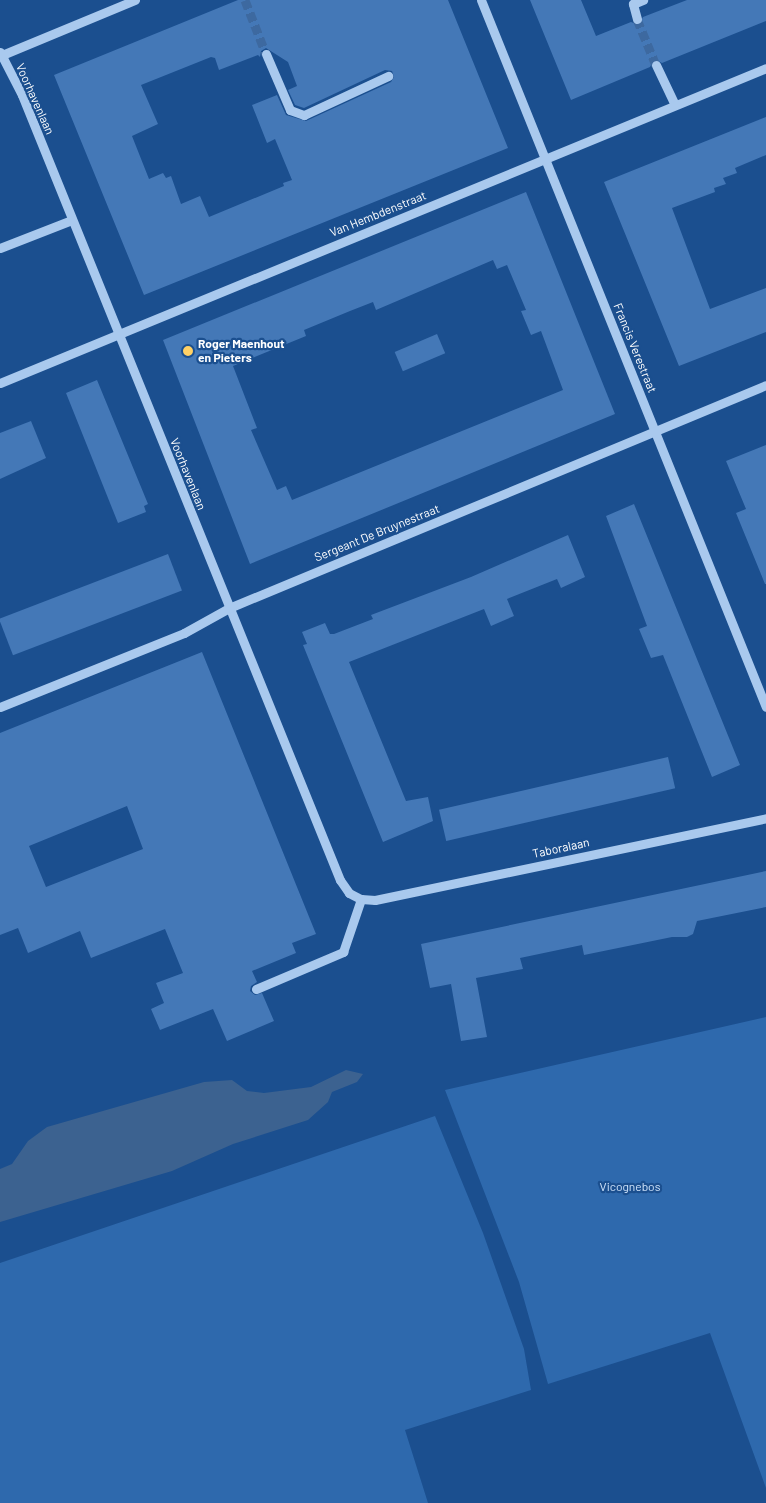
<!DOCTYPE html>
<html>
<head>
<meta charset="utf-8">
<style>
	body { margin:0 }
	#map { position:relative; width:766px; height:1503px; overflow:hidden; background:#1b4f8f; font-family:Barlow,sans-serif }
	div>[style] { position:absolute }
	.green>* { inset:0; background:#2e69ad }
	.water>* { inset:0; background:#3c6290 }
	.building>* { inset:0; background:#4478b7; transform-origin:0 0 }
	.minor-tunnel>* { height:9px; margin-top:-4.5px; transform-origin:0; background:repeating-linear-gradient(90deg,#3d69a0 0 9px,transparent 0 13.5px) }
	.minor>* { height:9px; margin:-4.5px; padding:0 4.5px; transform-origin:4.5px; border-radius:4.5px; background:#a9c9ee }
	.dots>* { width:14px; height:14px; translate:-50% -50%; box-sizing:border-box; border:2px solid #1b4f8f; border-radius:50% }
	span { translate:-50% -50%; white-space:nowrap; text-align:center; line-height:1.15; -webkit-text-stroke:4.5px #1b4f8f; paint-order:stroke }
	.street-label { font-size:12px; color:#fff }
	.poi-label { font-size:12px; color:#fff; font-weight:700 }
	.left { translate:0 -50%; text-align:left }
	.park-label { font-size:12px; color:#cfe3fa }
</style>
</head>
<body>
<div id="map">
	<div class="green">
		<i style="clip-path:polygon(766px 1017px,766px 1488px,710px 1333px,548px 1384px,519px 1282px,445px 1090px)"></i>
		<i style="clip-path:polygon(435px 1116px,483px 1233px,524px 1349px,531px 1390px,405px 1430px,428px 1503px,0 1503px,0 1263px)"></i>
	</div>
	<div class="water">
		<i style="clip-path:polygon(346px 1070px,363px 1074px,357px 1082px,332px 1092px,328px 1102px,308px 1120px,233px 1144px,172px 1171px,0 1222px,0 1169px,12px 1164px,28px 1141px,47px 1127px,204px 1082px,232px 1080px,247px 1091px,264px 1093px,311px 1087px)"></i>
	</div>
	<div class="building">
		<i style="clip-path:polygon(evenodd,238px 0,448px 0,508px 148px,144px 295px,54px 75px,238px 0,266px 48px,288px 62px,297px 86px,288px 90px,295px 105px,304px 108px,385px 70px,392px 71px,394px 77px,391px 82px,306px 121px,286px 115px,277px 95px,252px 105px,267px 143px,275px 139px,292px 180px,283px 183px,284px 186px,209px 217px,200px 196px,181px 204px,171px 176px,166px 178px,163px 173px,149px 179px,132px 136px,158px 124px,141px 85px,211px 57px,215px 58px,219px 70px,258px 55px,260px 57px,261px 51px,266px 48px)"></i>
		<i style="clip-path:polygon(530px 0,581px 0,596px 36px,631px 22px,639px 25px,643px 17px,687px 0,766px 0,766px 21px,662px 63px,654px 59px,650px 67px,571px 100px)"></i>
		<i style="clip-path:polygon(766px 117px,766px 155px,735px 168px,737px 173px,723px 178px,726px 184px,714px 188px,715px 192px,672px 208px,710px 309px,766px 288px,766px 332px,679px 366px,604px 182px)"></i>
		<i style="clip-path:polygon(evenodd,526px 192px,615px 414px,250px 564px,163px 340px,526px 192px,493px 260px,497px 269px,507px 265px,526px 310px,521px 311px,531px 335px,541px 331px,563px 390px,292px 500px,286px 486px,277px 490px,251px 430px,257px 428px,233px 366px,306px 336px,304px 330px,350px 311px,373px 302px,376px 310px,493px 260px)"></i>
		<i style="left:437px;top:334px;width:21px;height:46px;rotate:67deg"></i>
		<i style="clip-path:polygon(97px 380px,148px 504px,144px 506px,146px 512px,118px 523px,66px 393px)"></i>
		<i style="clip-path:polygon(31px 421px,46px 458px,0 479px,0 433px)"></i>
		<i style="clip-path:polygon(766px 445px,766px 584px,765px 584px,736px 513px,746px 509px,726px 461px)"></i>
		<i style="clip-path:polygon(634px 504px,740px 765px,712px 777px,663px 655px,651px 658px,639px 629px,647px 626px,606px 516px)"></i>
		<i style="clip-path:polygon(568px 535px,585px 577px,561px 588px,557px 579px,507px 599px,514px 616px,491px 626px,484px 609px,349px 662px,406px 801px,428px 797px,433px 821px,383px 842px,303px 645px,307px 644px,302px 632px,325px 623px,330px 634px,334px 634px,373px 619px,371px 615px,471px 577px)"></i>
		<i style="left:168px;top:554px;width:39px;height:181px;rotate:69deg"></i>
		<i style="clip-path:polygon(evenodd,202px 652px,316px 934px,292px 943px,296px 953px,252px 971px,257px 982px,251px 986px,250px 991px,255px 995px,262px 993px,274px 1021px,227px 1041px,213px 1009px,160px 1030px,151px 1009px,164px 1003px,156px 983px,183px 973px,165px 929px,91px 958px,80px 931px,28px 953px,18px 928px,0 935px,0 733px,202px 652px,127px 806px,143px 849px,46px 887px,29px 846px,127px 806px)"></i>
		<i style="left:668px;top:757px;width:32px;height:235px;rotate:77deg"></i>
		<i style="clip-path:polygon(766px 871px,766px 907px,697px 921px,693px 934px,687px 937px,672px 937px,584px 955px,582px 945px,520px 958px,523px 969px,476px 978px,487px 1037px,461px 1041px,451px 984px,430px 988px,421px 944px)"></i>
	</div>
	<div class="minor-tunnel">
		<i style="left:245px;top:0;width:58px;rotate:68.7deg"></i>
		<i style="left:637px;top:19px;width:50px;rotate:67.6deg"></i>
	</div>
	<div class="minor">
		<i style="left:481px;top:0;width:762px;rotate:68.05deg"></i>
		<i style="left:637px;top:19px;width:16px;rotate:-105deg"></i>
		<i style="left:633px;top:4px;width:11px;rotate:-22deg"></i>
		<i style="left:0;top:52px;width:48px;rotate:62.9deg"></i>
		<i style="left:22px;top:95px;width:847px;rotate:67.95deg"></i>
		<i style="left:340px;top:880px;width:16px;rotate:55deg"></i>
		<i style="left:349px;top:893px;width:13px;rotate:27deg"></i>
		<i style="left:361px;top:899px;width:14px;rotate:4deg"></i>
		<i style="left:375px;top:900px;width:400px;rotate:-11.8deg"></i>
		<i style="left:266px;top:54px;width:61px;rotate:66.8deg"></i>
		<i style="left:290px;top:110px;width:15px;rotate:20deg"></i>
		<i style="left:304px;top:115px;width:93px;rotate:-24.9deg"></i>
		<i style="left:2px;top:55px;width:144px;rotate:-22.5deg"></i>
		<i style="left:656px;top:65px;width:44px;rotate:64.6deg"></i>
		<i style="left:0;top:248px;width:77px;rotate:-21.3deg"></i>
		<i style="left:0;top:383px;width:828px;rotate:-22.35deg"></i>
		<i style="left:0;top:707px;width:198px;rotate:-21.9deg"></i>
		<i style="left:184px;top:633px;width:51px;rotate:-29.1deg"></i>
		<i style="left:229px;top:608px;width:581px;rotate:-22.55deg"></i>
		<i style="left:256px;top:989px;width:95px;rotate:-23deg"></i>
		<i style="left:343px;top:952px;width:56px;rotate:-71.2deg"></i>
	</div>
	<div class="dots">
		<i style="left:188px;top:351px;background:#ffd166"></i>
	</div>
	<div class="street-label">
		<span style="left:35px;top:99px;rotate:66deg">Voorhavenlaan</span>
		<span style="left:378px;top:214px;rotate:-22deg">Van Hembdenstraat</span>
		<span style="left:635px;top:348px;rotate:68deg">Francis Verestraat</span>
		<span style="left:188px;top:474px;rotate:68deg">Voorhavenlaan</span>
		<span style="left:377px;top:533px;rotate:-22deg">Sergeant De Bruynestraat</span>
		<span style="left:561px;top:848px;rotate:-12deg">Taboralaan</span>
	</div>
	<div class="poi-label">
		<span class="left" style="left:198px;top:351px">Roger Maenhout<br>en Pieters</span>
	</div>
	<div class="park-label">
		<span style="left:630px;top:1187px">Vicognebos</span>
	</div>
</div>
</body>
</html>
